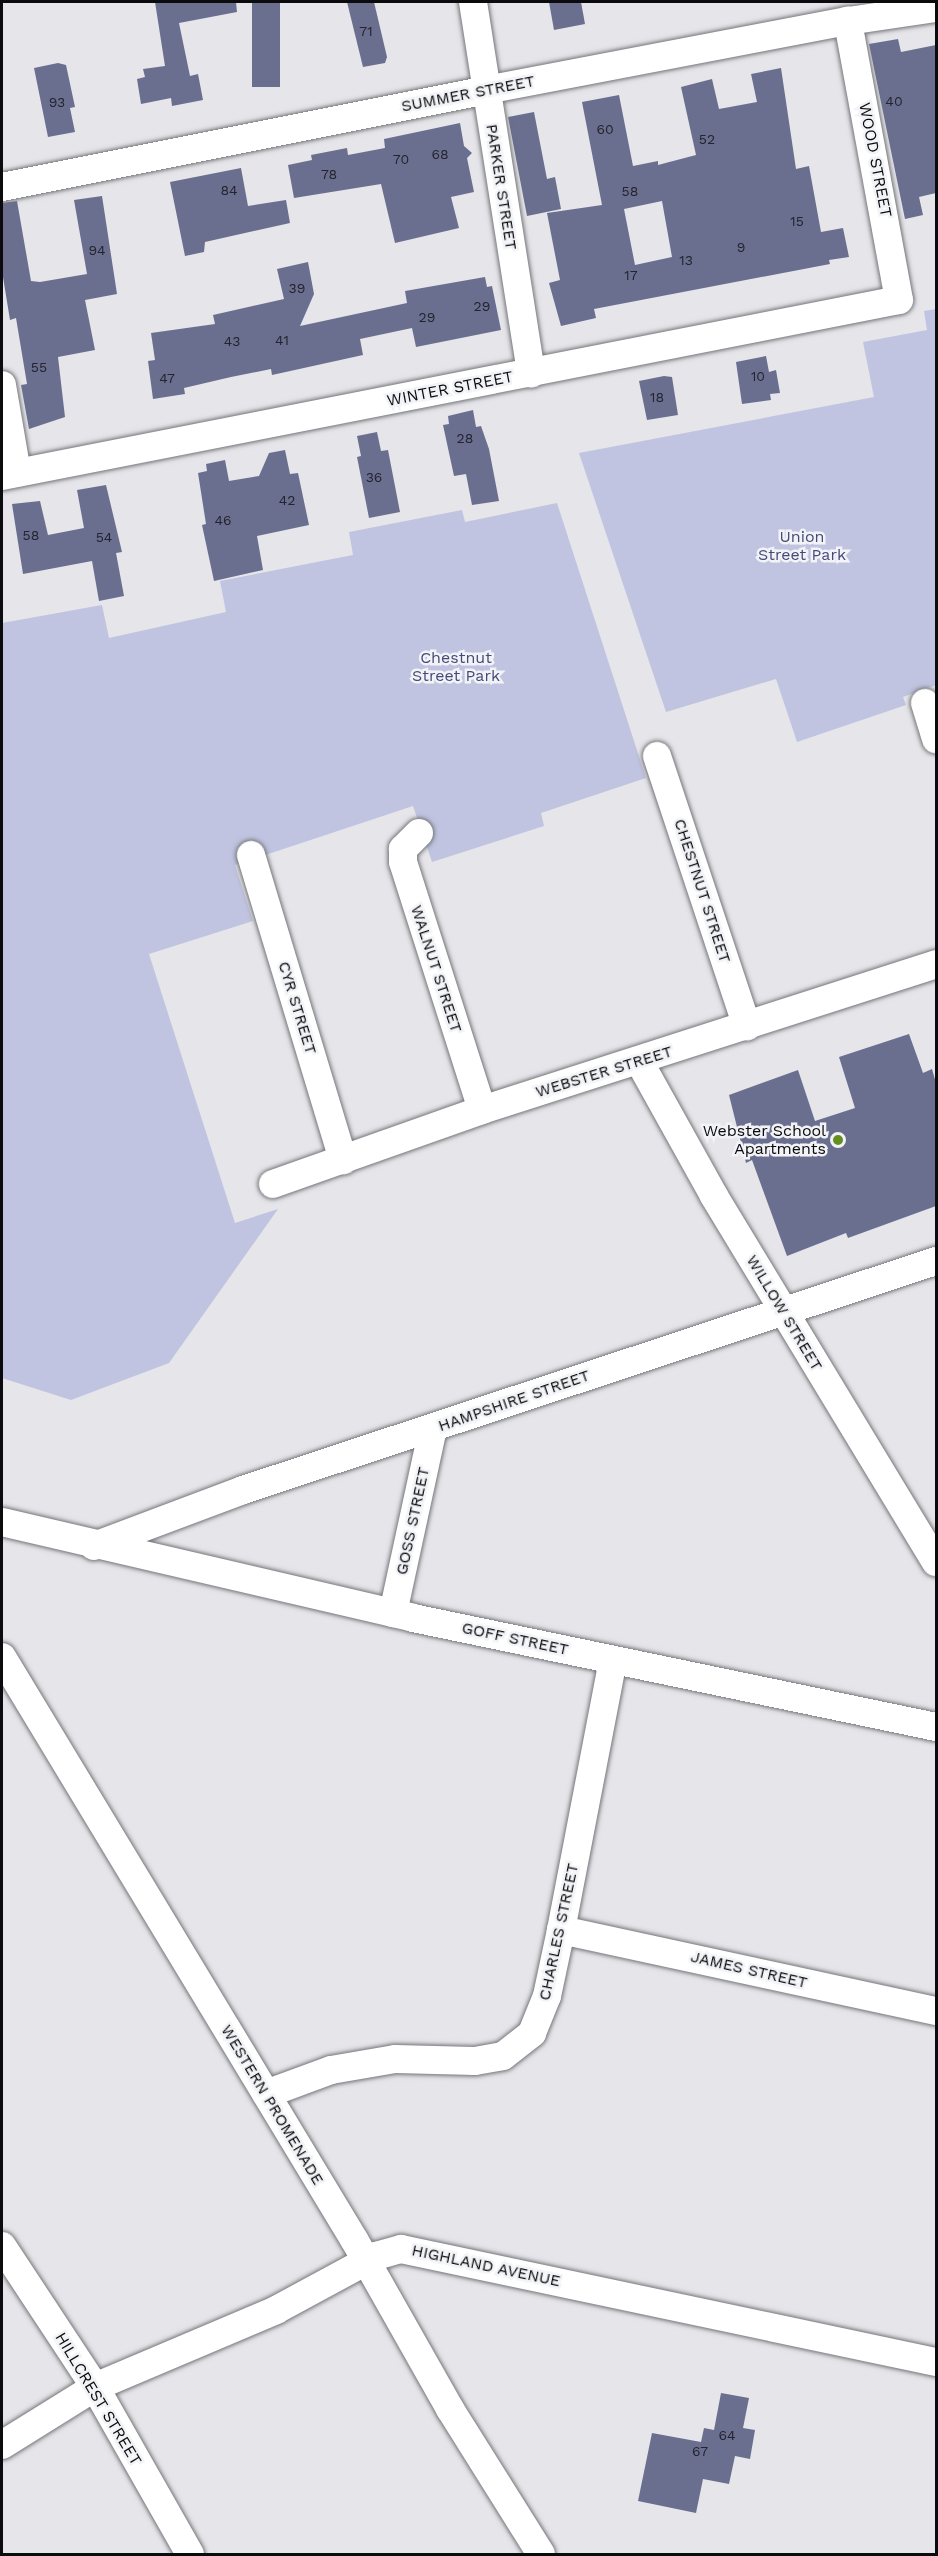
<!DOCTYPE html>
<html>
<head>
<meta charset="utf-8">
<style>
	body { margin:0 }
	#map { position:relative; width:938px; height:2556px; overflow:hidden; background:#e5e5ea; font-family:"Work Sans",sans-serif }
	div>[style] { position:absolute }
	.green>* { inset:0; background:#c0c4e0 }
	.building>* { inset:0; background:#6a6f8f; transform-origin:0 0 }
	.roads { filter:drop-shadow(0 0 2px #75767a) drop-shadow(0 0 2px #75767a) }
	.minor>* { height:28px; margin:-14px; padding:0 14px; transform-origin:14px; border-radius:14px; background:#fff }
	.dots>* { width:16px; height:16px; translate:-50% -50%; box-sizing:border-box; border:3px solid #f2f3f7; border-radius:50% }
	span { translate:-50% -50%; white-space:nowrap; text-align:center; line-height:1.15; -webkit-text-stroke:5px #f2f3f7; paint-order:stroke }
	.number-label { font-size:14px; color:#23242e }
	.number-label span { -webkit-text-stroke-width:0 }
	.street-label { font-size:16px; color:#0b0b0d }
	.park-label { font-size:16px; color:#464a7b }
	.poi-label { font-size:16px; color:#0b0b0d }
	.right { translate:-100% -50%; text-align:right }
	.frame { position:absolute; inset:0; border:3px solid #0b0b0d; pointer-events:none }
</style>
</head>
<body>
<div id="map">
	<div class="green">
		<i style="clip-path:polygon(936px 309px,936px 685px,903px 697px,906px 705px,797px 742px,776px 679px,666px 712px,579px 453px,874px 397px,863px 342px,927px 330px,924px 311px)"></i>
		<i style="clip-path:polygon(557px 503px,646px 778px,541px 813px,544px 826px,432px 862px,413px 806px,235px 865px,253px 921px,149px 954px,235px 1223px,278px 1209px,169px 1363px,71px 1400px,2px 1378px,2px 623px,102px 605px,109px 638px,226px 612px,220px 581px,353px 555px,349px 532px,462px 510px,465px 522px)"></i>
	</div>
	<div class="building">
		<i style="clip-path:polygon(155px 2px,236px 2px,237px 12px,179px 23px,190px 76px,198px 74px,203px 100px,172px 106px,171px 98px,141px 104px,137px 79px,145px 77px,143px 69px,165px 66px)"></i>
		<i style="left:252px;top:2px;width:28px;height:85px"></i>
		<i style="clip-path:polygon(347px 2px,374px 2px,387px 57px,385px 63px,363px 67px)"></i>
		<i style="clip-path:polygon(549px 2px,581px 2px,585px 24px,554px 30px)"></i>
		<i style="clip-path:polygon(898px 39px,901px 52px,936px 45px,936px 193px,919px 197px,923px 215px,905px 219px,869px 44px)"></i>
		<i style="clip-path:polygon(58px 63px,66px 65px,75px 107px,70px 108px,75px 132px,48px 137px,34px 68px)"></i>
		<i style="clip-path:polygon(evenodd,781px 68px,796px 169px,809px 166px,821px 232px,843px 228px,849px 257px,829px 260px,830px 264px,594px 309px,596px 318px,561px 326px,549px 283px,560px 280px,547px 213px,602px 205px,582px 102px,619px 95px,633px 166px,658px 161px,658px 165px,696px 155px,681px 87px,712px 79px,719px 109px,757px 102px,751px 74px,781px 68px,662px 201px,672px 257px,635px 265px,624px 209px,662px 201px)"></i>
		<i style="clip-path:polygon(534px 112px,547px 179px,555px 177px,561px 209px,527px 216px,508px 117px)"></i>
		<i style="clip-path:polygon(460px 123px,464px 146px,472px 153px,467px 158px,474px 192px,451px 197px,459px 228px,395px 243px,381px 184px,294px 198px,288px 165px,312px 160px,311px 155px,347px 148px,348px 155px,385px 148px,384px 139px)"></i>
		<i style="clip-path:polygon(241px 168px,248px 206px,286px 200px,290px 223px,205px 242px,204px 252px,185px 256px,170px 182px)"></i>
		<i style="clip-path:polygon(102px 196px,117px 294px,85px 300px,95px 350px,58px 357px,65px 417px,29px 429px,21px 385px,27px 384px,16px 318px,10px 320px,2px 271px,2px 203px,17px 201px,31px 281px,40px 282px,87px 274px,74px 200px)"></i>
		<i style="clip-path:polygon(308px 262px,314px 294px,300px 326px,407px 303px,405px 291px,485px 277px,487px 287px,492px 286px,501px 330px,416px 347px,412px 328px,360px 339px,363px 355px,272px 375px,271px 369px,231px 377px,184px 388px,185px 394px,153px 399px,148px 361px,155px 360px,151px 333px,215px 324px,213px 315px,284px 299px,277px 269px)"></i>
		<i style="clip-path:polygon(766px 356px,769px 372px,776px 370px,780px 393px,770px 394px,771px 400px,742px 404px,736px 362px)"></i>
		<i style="clip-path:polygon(664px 376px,672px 377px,678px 415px,647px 420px,639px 381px)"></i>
		<i style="clip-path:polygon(473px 410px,476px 427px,481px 426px,489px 449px,499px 501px,472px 505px,466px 474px,454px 476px,443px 425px,449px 424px,448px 416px)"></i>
		<i style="clip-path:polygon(377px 432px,381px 451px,388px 450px,400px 512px,369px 518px,357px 457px,361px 456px,357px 436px)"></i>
		<i style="clip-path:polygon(285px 450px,290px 474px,298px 473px,309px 525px,257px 536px,263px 570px,214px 581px,202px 525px,206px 524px,198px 473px,207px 471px,206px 464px,225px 460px,229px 481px,259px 476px,269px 453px)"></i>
		<i style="clip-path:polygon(106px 485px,122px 552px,116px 553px,124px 596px,99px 601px,92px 561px,23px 574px,12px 504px,40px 501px,48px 535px,84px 528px,77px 490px)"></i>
		<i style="clip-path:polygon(909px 1034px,923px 1073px,932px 1069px,936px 1083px,936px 1206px,848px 1238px,846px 1233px,787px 1256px,752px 1160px,746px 1163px,729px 1095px,798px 1070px,815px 1121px,855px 1108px,839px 1057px)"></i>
		<i style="clip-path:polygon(721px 2393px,749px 2398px,743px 2428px,755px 2430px,750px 2459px,735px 2456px,729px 2484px,703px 2479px,696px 2513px,638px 2501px,652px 2433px,701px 2442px,704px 2428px,714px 2430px)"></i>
	</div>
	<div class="roads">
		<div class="minor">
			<i style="left:473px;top:2px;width:376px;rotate:81.1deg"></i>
			<i style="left:2px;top:187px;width:494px;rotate:-11.3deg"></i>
			<i style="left:486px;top:90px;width:369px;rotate:-10.8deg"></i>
			<i style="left:848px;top:21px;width:89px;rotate:-8.4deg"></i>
			<i style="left:2px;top:385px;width:89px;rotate:80.3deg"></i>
			<i style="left:2px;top:476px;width:914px;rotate:-11.1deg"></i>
			<i style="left:899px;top:300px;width:284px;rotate:-100.4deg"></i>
			<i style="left:925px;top:703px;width:38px;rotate:73deg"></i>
			<i style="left:657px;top:756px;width:285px;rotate:71.6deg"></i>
			<i style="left:419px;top:833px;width:23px;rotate:135deg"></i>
			<i style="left:403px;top:849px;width:13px;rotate:90deg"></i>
			<i style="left:403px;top:862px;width:260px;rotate:72.3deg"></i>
			<i style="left:251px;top:855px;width:319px;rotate:73.2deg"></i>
			<i style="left:639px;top:1061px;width:154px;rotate:60.9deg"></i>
			<i style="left:714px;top:1196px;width:428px;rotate:58.8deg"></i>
			<i style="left:273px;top:1184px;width:222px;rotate:-19.5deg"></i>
			<i style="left:482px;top:1110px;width:477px;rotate:-17.8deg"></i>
			<i style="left:2px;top:1522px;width:422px;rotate:13.1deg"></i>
			<i style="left:413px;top:1618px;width:534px;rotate:11.77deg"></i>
			<i style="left:94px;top:1546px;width:159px;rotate:-20.6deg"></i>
			<i style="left:243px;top:1490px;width:730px;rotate:-18.29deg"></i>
			<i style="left:393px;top:1613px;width:189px;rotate:-77.8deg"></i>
			<i style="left:2px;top:1657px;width:682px;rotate:58.85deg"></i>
			<i style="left:355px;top:2241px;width:193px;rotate:60.5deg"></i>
			<i style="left:450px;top:2409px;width:171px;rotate:57.9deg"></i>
			<i style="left:561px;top:1930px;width:384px;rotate:12.2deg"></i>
			<i style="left:266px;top:2094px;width:69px;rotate:-20.3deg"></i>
			<i style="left:331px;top:2070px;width:65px;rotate:-9.8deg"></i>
			<i style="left:395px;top:2059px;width:80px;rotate:1.4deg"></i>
			<i style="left:475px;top:2061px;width:28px;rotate:-10deg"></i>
			<i style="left:503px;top:2056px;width:37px;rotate:-38deg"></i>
			<i style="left:532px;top:2033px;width:40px;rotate:-68deg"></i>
			<i style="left:547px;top:1996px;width:67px;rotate:-78deg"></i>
			<i style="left:561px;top:1930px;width:275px;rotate:-79.1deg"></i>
			<i style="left:2px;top:2246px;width:169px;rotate:56.6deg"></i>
			<i style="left:95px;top:2387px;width:192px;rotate:60.4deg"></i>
			<i style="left:2px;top:2445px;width:110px;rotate:-31.9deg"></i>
			<i style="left:95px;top:2387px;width:197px;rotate:-23deg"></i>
			<i style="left:276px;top:2310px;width:114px;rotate:-28.4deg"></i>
			<i style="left:376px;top:2256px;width:26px;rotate:-16deg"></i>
			<i style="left:401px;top:2249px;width:547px;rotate:11.93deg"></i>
		</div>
	</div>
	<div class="dots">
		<i style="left:838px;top:1140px;background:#648e1e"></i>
	</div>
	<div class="number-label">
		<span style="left:366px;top:31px">71</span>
		<span style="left:894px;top:101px">40</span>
		<span style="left:57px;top:102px">93</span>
		<span style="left:605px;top:129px">60</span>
		<span style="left:707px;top:139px">52</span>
		<span style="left:440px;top:154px">68</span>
		<span style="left:401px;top:159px">70</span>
		<span style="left:329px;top:174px">78</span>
		<span style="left:229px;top:190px">84</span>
		<span style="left:630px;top:191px">58</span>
		<span style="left:797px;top:221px">15</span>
		<span style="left:741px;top:247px">9</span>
		<span style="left:97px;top:250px">94</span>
		<span style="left:686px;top:260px">13</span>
		<span style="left:631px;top:275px">17</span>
		<span style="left:297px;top:288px">39</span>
		<span style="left:482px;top:306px">29</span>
		<span style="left:427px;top:317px">29</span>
		<span style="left:282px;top:340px">41</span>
		<span style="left:232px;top:341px">43</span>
		<span style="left:39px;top:367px">55</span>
		<span style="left:758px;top:376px">10</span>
		<span style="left:167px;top:378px">47</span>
		<span style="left:657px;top:397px">18</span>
		<span style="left:465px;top:438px">28</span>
		<span style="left:374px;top:477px">36</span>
		<span style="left:287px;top:500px">42</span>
		<span style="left:223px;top:520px">46</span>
		<span style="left:31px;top:535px">58</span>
		<span style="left:104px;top:537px">54</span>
		<span style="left:727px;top:2435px">64</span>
		<span style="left:700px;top:2451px">67</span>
	</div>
	<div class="street-label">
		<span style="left:468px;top:94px;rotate:-11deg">SUMMER STREET</span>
		<span style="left:875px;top:160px;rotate:79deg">WOOD STREET</span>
		<span style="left:501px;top:187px;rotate:81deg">PARKER STREET</span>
		<span style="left:450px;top:389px;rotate:-11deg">WINTER STREET</span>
		<span style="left:702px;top:891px;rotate:72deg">CHESTNUT STREET</span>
		<span style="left:436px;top:969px;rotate:72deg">WALNUT STREET</span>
		<span style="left:297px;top:1008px;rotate:73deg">CYR STREET</span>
		<span style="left:604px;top:1072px;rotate:-17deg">WEBSTER STREET</span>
		<span style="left:784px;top:1313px;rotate:59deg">WILLOW STREET</span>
		<span style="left:514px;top:1401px;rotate:-19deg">HAMPSHIRE STREET</span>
		<span style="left:413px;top:1521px;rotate:-78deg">GOSS STREET</span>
		<span style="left:515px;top:1639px;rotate:12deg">GOFF STREET</span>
		<span style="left:559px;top:1932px;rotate:-78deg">CHARLES STREET</span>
		<span style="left:749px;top:1970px;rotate:13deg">JAMES STREET</span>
		<span style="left:272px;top:2105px;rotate:59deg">WESTERN PROMENADE</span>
		<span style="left:486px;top:2266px;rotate:12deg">HIGHLAND AVENUE</span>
		<span style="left:98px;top:2399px;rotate:59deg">HILLCREST STREET</span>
	</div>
	<div class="park-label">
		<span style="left:802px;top:546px">Union<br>Street Park</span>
		<span style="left:456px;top:667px">Chestnut<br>Street Park</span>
	</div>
	<div class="poi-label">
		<span class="right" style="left:826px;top:1140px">Webster School<br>Apartments</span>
	</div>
	<div class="frame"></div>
</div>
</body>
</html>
